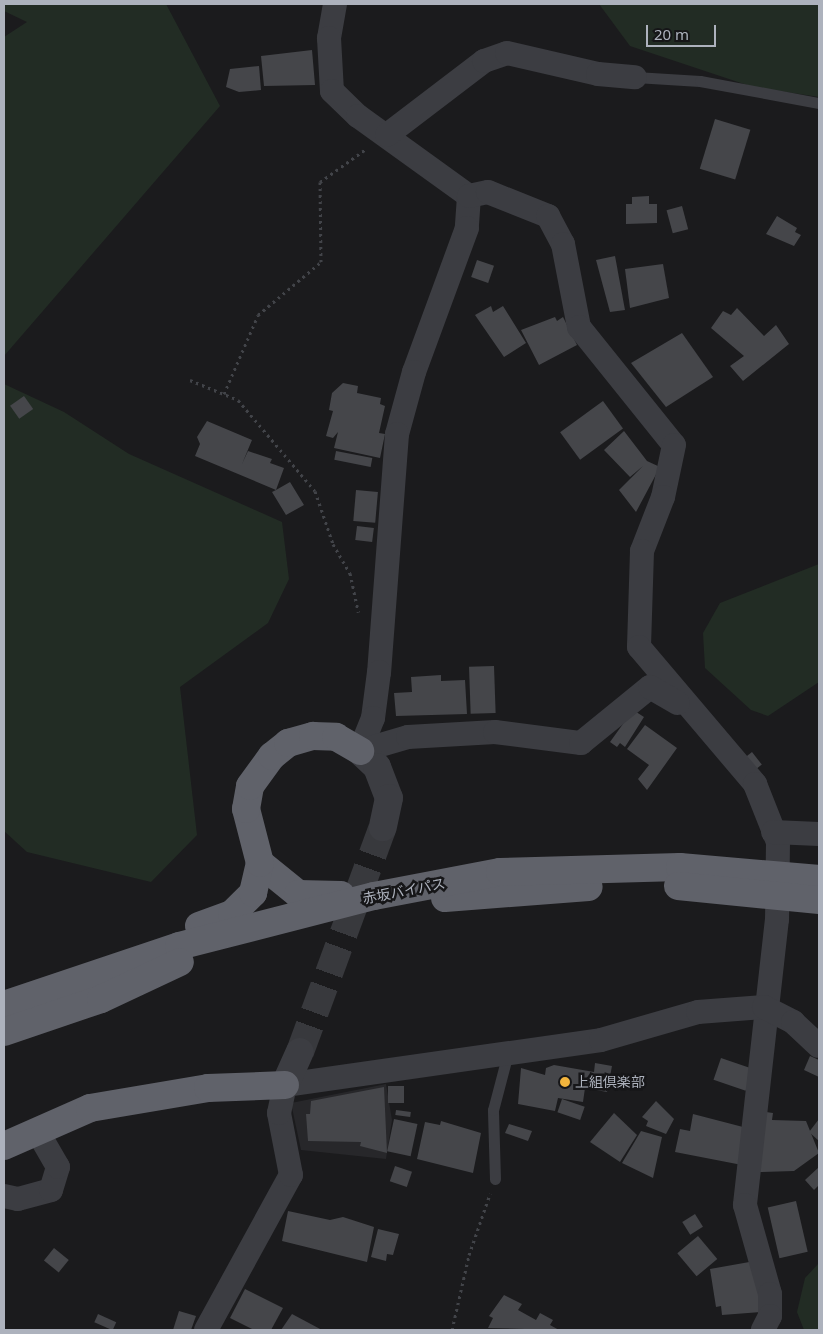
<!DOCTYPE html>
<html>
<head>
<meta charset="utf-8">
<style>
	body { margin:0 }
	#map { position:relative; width:823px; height:1334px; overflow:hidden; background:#1b1b1d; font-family:"Noto Sans","Noto Sans JP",sans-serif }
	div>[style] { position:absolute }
	.built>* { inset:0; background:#27272a }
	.green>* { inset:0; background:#222c24 }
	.building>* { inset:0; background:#45464a; transform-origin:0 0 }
	.tertiary-tunnel>* { height:28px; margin-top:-14px; transform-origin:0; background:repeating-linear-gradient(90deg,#38393d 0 28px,transparent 0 42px) }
	.path>* { height:3px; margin-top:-1.5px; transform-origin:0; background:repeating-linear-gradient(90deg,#424449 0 2.5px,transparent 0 6.5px) }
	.service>* { height:11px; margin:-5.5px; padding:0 5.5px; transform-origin:5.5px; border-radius:5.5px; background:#3c3d42 }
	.minor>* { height:24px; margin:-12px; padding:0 12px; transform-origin:12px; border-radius:12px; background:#3c3d42 }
	.tertiary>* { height:28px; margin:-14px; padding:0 14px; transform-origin:14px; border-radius:14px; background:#3c3d42 }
	.trunk>* { height:28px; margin:-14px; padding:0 14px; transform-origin:14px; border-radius:14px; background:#60626a }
	.trunk-bridge>* { height:28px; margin:-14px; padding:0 14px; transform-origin:14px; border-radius:14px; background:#60626a }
	.dots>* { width:14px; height:14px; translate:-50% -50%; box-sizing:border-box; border:2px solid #161618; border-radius:50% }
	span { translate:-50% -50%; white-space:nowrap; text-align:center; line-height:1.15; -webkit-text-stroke:5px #161618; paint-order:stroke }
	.street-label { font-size:14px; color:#adb2bd }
	.poi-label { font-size:14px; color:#adb2bd }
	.left { translate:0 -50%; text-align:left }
	.frame { position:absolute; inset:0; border:5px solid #adb2bd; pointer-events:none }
	.scale { position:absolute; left:646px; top:25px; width:70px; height:22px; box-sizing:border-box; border:2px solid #adb2bd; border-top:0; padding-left:6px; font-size:15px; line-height:18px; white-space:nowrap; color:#adb2bd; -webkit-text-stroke:4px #161618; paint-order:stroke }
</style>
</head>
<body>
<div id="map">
	<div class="built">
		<i style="clip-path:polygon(386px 1084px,392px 1120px,386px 1159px,301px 1150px,291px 1103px)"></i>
	</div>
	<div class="green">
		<i style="clip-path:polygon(4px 4px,166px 4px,220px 106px,4px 356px,4px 37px,27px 22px,4px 11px)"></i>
		<i style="clip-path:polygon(599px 4px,819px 4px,819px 97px,753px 87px,630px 46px)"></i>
		<i style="clip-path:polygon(4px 384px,64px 412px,129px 454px,282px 522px,289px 579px,268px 623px,180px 687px,197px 835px,151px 882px,27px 852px,4px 831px)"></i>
		<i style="clip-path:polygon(819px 564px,819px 682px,768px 716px,751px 710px,705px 668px,703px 633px,720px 603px)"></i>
		<i style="clip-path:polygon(819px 1263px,819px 1330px,804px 1330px,797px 1312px,805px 1278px)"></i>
	</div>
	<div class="building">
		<i style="clip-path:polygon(312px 50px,315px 85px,264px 86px,261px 56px)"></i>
		<i style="clip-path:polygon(259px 66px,261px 90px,239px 92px,226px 87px,230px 69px)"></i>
		<i style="left:715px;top:119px;width:37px;height:52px;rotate:17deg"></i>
		<i style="clip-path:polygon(649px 196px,649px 204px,657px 204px,657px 223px,626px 224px,626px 204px,632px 204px,632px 197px)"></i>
		<i style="left:682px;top:206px;width:24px;height:16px;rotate:75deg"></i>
		<i style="clip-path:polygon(777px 216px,797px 228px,795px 232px,801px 235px,794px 246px,766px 234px)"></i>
		<i style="clip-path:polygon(615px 256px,625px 310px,610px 312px,596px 260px)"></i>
		<i style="left:477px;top:260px;width:18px;height:18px;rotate:19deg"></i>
		<i style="clip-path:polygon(663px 264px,669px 298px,630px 308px,625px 269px)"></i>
		<i style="clip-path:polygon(491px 306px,493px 312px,503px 306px,526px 343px,504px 357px,475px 315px)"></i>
		<i style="clip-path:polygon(737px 308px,764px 336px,776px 325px,789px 344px,743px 381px,730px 366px,744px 356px,711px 328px,723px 311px,731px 315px)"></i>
		<i style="clip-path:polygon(555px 317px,557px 321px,563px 317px,577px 345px,539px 365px,521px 330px)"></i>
		<i style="clip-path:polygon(682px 333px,713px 377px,666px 407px,631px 363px)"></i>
		<i style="clip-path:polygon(343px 383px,358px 386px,357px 393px,381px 398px,380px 404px,385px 406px,379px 433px,385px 434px,380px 458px,334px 448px,338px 432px,333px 438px,326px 436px,333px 411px,329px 410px,332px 393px)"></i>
		<i style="left:24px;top:396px;width:16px;height:17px;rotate:55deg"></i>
		<i style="left:603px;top:401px;width:34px;height:53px;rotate:54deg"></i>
		<i style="clip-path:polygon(207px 421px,252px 440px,242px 464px,248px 451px,272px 459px,270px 463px,284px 468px,276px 490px,290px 482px,304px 505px,286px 515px,272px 492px,276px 490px,195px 456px,200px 444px,197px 437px)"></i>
		<i style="clip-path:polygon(624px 431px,647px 461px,660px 467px,636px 512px,619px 490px,643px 466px,630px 477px,604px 450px)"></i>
		<i style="left:336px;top:451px;width:37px;height:9px;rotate:11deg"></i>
		<i style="left:356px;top:490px;width:22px;height:31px;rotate:5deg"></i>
		<i style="left:357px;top:526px;width:17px;height:14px;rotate:7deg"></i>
		<i style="left:494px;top:666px;width:47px;height:25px;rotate:88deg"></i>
		<i style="clip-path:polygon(441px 675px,441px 681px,465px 680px,467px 714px,396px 716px,394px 693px,412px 692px,411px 677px)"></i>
		<i style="clip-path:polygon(633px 710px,644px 717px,625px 747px,620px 743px,617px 747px,610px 742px)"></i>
		<i style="clip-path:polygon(645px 725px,677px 748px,647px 790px,638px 779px,649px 765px,627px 749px)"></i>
		<i style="left:752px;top:752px;width:16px;height:8px;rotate:52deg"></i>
		<i style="clip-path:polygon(810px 1056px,819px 1060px,819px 1077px,804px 1070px)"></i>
		<i style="left:721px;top:1058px;width:34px;height:23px;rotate:19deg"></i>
		<i style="clip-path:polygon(595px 1063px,612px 1066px,607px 1092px,585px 1088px,583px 1102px,558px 1098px,555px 1111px,518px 1104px,521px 1068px,545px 1075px,546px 1068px,554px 1065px,594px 1072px)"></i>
		<i style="left:404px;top:1086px;width:17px;height:16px;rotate:90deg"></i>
		<i style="clip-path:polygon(384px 1087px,387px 1153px,360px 1146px,361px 1142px,308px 1141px,306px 1114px,310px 1114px,311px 1101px)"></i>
		<i style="left:562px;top:1099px;width:24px;height:14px;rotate:19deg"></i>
		<i style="clip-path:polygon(656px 1101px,674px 1119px,666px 1134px,646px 1126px,648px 1121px,642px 1117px)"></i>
		<i style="left:396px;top:1110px;width:15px;height:5px;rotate:8deg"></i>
		<i style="clip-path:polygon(766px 1112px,773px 1113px,772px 1120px,806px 1121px,819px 1153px,794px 1171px,760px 1172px)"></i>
		<i style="clip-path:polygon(614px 1113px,637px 1135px,620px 1162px,590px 1142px)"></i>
		<i style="clip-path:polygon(693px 1114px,743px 1127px,742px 1165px,675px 1152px,680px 1129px,690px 1131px)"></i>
		<i style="left:394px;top:1119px;width:24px;height:33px;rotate:12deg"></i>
		<i style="clip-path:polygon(819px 1119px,819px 1141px,809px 1132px)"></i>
		<i style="clip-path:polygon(441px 1121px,481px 1133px,473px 1173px,417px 1159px,425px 1122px,440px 1125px)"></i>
		<i style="clip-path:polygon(509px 1124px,532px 1131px,528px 1141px,505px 1133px)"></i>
		<i style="clip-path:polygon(641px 1131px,662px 1137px,653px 1178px,622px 1163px)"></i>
		<i style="left:395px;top:1166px;width:18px;height:16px;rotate:19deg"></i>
		<i style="clip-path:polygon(819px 1167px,819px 1185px,814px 1190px,805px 1180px)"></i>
		<i style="left:796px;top:1201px;width:52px;height:29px;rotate:77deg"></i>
		<i style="clip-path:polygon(288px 1211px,330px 1220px,343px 1217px,374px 1227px,367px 1262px,282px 1241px)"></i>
		<i style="left:695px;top:1214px;width:15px;height:15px;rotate:58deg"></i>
		<i style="clip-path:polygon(378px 1229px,399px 1234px,393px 1255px,387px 1254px,386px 1261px,371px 1257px)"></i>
		<i style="left:698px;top:1236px;width:30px;height:27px;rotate:50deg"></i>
		<i style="left:54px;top:1248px;width:19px;height:16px;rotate:39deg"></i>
		<i style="clip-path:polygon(755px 1261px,761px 1312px,722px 1315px,721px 1306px,716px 1307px,710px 1269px)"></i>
		<i style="clip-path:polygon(245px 1289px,283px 1308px,271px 1330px,254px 1330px,230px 1318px)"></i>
		<i style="clip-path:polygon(504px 1295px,522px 1304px,518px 1310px,536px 1320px,540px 1313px,553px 1320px,550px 1325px,559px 1330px,488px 1328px,493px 1318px,489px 1316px)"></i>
		<i style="clip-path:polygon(179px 1311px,196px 1316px,191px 1330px,173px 1330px)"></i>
		<i style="left:98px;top:1314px;width:20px;height:9px;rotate:24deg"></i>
		<i style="clip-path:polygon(292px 1314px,322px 1330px,281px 1330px)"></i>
	</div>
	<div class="tertiary-tunnel">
		<i style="left:300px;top:1052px;width:240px;rotate:-69.8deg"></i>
	</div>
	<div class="path">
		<i style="left:190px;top:380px;width:52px;rotate:22.6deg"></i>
		<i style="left:238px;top:400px;width:119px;rotate:49.8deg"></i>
		<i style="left:315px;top:491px;width:56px;rotate:71.2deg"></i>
		<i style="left:333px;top:544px;width:34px;rotate:60deg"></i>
		<i style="left:350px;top:573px;width:40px;rotate:78deg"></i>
		<i style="left:224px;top:394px;width:86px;rotate:-66.7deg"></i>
		<i style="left:258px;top:315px;width:82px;rotate:-40.1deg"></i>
		<i style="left:321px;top:262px;width:80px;rotate:-90.7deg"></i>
		<i style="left:320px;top:182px;width:57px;rotate:-35.7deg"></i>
		<i style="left:452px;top:1330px;width:77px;rotate:-77.2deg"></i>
		<i style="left:469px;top:1255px;width:65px;rotate:-71deg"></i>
	</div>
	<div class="service">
		<i style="left:635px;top:77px;width:65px;rotate:3.5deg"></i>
		<i style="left:700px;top:81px;width:121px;rotate:10.5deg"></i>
		<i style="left:495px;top:1179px;width:69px;rotate:-91.7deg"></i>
		<i style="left:493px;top:1110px;width:59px;rotate:-75.3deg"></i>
	</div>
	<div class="minor">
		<i style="left:335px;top:4px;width:35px;rotate:100deg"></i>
		<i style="left:329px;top:38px;width:53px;rotate:86.8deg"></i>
		<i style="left:332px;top:91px;width:36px;rotate:44deg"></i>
		<i style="left:358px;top:116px;width:137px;rotate:35.8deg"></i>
		<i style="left:469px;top:196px;width:32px;rotate:94deg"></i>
		<i style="left:467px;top:228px;width:153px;rotate:110.2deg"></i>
		<i style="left:414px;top:372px;width:64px;rotate:105.3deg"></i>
		<i style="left:397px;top:434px;width:239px;rotate:94.3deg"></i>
		<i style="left:379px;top:672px;width:46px;rotate:97.4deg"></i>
		<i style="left:373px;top:718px;width:35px;rotate:112deg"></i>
		<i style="left:387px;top:135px;width:122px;rotate:-37.3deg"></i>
		<i style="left:484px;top:61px;width:24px;rotate:-19deg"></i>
		<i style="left:507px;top:53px;width:93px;rotate:13deg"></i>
		<i style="left:598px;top:74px;width:37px;rotate:5deg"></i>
		<i style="left:469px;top:196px;width:19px;rotate:-12deg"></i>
		<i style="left:488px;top:192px;width:65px;rotate:21.8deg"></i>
		<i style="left:548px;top:216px;width:32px;rotate:62deg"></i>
		<i style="left:563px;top:244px;width:85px;rotate:79.1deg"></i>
		<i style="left:579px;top:327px;width:151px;rotate:51.2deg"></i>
		<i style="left:674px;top:445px;width:53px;rotate:101.9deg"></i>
		<i style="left:663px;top:497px;width:58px;rotate:111.3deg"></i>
		<i style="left:642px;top:551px;width:96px;rotate:91.8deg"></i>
		<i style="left:639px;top:647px;width:180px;rotate:49.7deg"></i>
		<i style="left:755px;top:784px;width:62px;rotate:68.4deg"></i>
		<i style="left:778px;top:842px;width:77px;rotate:90.7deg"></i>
		<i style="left:777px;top:919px;width:288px;rotate:96.4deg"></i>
		<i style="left:745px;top:1205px;width:92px;rotate:74.3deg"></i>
		<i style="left:770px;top:1294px;width:22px;rotate:90deg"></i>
		<i style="left:770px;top:1316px;width:16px;rotate:117deg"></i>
		<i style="left:360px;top:751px;width:50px;rotate:-16.3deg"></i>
		<i style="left:408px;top:737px;width:87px;rotate:-3.3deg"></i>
		<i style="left:495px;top:732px;width:87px;rotate:7.3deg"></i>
		<i style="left:581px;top:743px;width:89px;rotate:-39.1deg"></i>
		<i style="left:650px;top:687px;width:32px;rotate:30deg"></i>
		<i style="left:773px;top:832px;width:46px;rotate:2.5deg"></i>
		<i style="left:4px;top:1196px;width:14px;rotate:12deg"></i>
		<i style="left:18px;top:1199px;width:34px;rotate:-15deg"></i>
		<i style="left:51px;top:1190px;width:24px;rotate:-73deg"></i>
		<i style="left:58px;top:1167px;width:39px;rotate:-120deg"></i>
		<i style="left:206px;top:1330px;width:177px;rotate:-61.3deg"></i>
		<i style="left:291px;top:1175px;width:63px;rotate:-101deg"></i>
		<i style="left:279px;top:1113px;width:29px;rotate:-78deg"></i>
		<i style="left:285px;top:1085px;width:319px;rotate:-8.1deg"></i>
		<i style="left:601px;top:1040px;width:101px;rotate:-16.1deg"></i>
		<i style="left:698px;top:1012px;width:66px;rotate:-4.3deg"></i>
		<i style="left:764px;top:1007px;width:33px;rotate:27deg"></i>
		<i style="left:793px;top:1022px;width:35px;rotate:43deg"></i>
	</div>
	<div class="tertiary">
		<i style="left:360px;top:751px;width:23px;rotate:43deg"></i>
		<i style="left:377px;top:767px;width:33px;rotate:69deg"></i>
		<i style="left:389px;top:798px;width:30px;rotate:102deg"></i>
		<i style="left:285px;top:1085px;width:36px;rotate:-66deg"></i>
	</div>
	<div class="trunk">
		<i style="left:260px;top:863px;width:49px;rotate:39.2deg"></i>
		<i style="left:298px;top:894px;width:43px;rotate:1.3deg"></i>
		<i style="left:445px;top:898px;width:144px;rotate:-4.4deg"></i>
		<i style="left:199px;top:926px;width:35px;rotate:-20deg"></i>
		<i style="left:232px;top:914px;width:30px;rotate:-45deg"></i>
		<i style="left:253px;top:893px;width:31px;rotate:-77deg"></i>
		<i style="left:260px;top:863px;width:56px;rotate:-104.5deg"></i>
		<i style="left:246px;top:809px;width:23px;rotate:-80deg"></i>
		<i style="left:250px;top:786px;width:37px;rotate:-54deg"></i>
		<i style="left:272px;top:756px;width:21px;rotate:-39deg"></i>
		<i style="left:288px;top:743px;width:26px;rotate:-16deg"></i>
		<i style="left:313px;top:736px;width:23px;rotate:2deg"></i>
		<i style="left:336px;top:737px;width:28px;rotate:30deg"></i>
		<i style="left:4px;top:1005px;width:185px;rotate:-18.6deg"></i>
		<i style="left:179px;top:946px;width:201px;rotate:-14.4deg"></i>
		<i style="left:374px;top:896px;width:128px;rotate:-10.8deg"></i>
		<i style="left:500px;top:872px;width:180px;rotate:-1.6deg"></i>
		<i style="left:4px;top:1032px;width:102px;rotate:-18.8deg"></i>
		<i style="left:101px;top:999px;width:87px;rotate:-25.1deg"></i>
		<i style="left:4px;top:1146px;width:94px;rotate:-23.8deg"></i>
		<i style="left:90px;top:1108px;width:120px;rotate:-9.6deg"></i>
		<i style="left:208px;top:1088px;width:77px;rotate:-2.2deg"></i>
	</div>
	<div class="trunk-bridge">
		<i style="left:680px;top:867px;width:140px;rotate:4.9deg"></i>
		<i style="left:678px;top:886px;width:142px;rotate:5.7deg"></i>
	</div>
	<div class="dots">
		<i style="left:565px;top:1082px;background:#f3b53d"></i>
	</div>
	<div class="street-label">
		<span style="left:404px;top:891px;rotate:-11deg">赤坂バイパス</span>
	</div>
	<div class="poi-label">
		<span class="left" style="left:575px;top:1082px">上組倶楽部</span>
	</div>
	<div class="frame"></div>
	<div class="scale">20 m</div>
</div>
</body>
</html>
